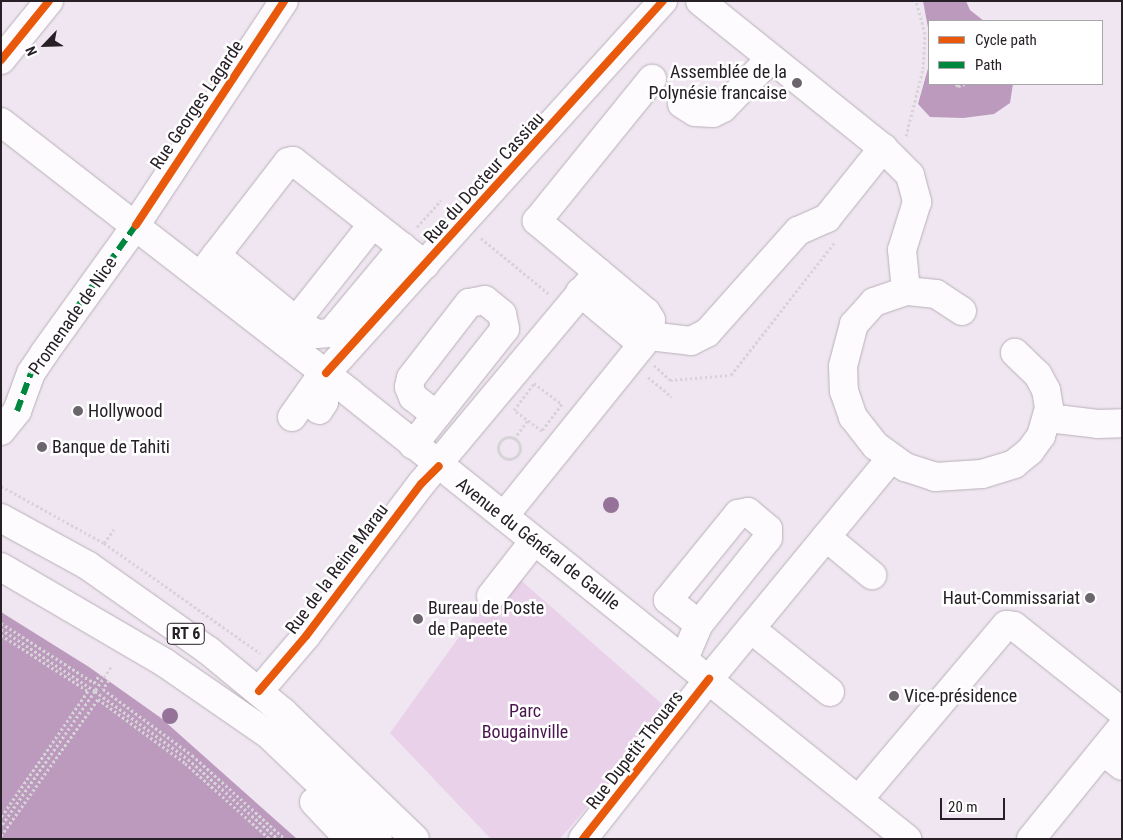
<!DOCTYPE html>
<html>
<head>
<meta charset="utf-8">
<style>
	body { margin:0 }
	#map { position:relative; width:1123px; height:840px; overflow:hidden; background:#f0e6f1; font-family:"Roboto Condensed",sans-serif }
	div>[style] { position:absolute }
	.green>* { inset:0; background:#e8d1e9 }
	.water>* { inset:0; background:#bb9abd }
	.path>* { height:3px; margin-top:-1.5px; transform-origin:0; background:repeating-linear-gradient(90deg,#d7d4d8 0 2.5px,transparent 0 5px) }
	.path>.ring { margin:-1.5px; padding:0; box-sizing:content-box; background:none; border:3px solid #d7d4d8; border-radius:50% }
	.roads { filter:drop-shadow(0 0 1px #b7b0b8) drop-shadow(0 0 1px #b7b0b8) }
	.minor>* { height:28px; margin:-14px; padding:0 14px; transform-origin:14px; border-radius:14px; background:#fdfbfd }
	.major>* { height:28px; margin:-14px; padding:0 14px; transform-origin:14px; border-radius:14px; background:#fdfbfd }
	.quiet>* { height:6px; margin-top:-3px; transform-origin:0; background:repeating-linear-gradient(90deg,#00873e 0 12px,transparent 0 18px) }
	.cycleway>* { height:8px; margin:-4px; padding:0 4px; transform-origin:4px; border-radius:4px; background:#e8590c }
	.trees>* { width:16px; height:16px; margin:-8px; border-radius:50%; background:#957297 }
	.dots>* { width:14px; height:14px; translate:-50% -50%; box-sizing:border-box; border:2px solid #fff; border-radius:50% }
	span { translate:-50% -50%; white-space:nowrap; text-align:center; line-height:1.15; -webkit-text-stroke:5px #fff; paint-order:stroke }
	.shield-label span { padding:1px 4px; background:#fff; border:1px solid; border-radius:4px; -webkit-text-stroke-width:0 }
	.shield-label { font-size:16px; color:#272027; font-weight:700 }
	.poi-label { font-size:18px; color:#272027 }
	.right { translate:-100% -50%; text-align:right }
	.left { translate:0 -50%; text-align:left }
	.street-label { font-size:18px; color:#272027 }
	.park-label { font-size:18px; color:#4a144e }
	.frame { position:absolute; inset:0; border:2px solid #272027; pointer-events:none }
	.legend { position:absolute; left:928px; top:20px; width:175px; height:65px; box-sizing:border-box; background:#fff; border:1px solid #a9a6a9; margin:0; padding:6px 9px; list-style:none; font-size:15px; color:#272027 }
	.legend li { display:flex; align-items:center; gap:10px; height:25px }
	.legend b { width:25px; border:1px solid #a9a6a9 }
	.north { position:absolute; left:20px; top:20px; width:50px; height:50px; -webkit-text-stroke:4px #fff; paint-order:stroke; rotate:246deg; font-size:14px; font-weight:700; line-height:20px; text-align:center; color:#272027 }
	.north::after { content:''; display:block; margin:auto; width:18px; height:22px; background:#272027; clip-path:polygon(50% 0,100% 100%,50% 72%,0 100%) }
	.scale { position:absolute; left:940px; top:798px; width:65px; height:22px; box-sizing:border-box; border:2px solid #272027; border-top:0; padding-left:6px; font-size:15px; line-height:18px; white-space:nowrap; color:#272027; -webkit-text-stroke:4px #fff; paint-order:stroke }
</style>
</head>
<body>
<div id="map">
	<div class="green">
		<i style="clip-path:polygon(508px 569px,669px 710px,560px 839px,491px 839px,390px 733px)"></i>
	</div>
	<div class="water">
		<i style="clip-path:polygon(923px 1px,966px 1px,970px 10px,984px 21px,929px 21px,929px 33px)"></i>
		<i style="clip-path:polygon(929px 65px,929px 84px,1013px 84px,1010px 103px,994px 114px,963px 118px,930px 117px,918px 104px)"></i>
		<i style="clip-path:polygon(1px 612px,89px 667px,161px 718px,297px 839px,1px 839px)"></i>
	</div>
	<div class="path">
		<i style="left:956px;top:84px;width:3px;rotate:45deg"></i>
		<i style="left:958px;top:86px;width:7px;rotate:-16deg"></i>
		<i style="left:906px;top:136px;width:69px;rotate:-75.8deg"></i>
		<i style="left:923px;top:69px;width:35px;rotate:-87deg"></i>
		<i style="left:925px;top:34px;width:34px;rotate:-105deg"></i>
		<i style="left:417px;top:227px;width:36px;rotate:-48deg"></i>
		<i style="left:481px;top:238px;width:88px;rotate:39.5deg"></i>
		<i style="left:654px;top:365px;width:22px;rotate:43deg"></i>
		<i style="left:670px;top:380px;width:61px;rotate:-4.7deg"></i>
		<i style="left:731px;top:375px;width:169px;rotate:-52deg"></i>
		<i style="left:648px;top:377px;width:31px;rotate:40deg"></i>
		<i style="left:534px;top:383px;width:35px;rotate:37deg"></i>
		<i style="left:562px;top:404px;width:34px;rotate:127deg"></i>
		<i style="left:542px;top:431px;width:35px;rotate:-143deg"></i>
		<i style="left:514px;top:410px;width:34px;rotate:-53deg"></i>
		<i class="ring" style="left:498px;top:437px;width:19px;height:19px"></i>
		<i style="left:514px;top:439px;width:24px;rotate:-54deg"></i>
		<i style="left:1px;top:486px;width:118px;rotate:29deg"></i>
		<i style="left:104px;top:543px;width:191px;rotate:35.2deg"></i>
		<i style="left:104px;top:543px;width:17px;rotate:-54deg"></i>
		<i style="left:1px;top:623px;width:111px;rotate:32.8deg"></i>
		<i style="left:94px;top:683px;width:11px;rotate:-56deg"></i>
		<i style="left:1px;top:629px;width:113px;rotate:33.4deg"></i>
		<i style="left:95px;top:691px;width:165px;rotate:124.8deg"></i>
		<i style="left:1px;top:635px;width:103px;rotate:32.8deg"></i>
		<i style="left:88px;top:691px;width:153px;rotate:124.6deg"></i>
		<i style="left:111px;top:667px;width:29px;rotate:124deg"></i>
		<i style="left:95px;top:691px;width:115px;rotate:36.2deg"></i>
		<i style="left:188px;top:759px;width:120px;rotate:41.6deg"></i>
		<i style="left:109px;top:680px;width:11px;rotate:124deg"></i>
		<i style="left:103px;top:689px;width:111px;rotate:36.6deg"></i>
		<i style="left:192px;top:755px;width:125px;rotate:42.1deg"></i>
		<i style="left:1px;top:836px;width:168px;rotate:-54.7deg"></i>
		<i style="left:98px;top:699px;width:108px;rotate:36.3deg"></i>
		<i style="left:185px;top:763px;width:114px;rotate:41.8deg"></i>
	</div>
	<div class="roads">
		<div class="minor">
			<i style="left:700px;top:1px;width:235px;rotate:38.8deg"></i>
			<i style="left:883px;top:148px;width:38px;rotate:45deg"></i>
			<i style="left:910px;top:175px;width:28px;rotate:75deg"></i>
			<i style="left:917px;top:202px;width:50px;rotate:107.4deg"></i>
			<i style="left:902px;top:250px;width:41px;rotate:84.4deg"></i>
			<i style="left:1px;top:60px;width:76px;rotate:-50.9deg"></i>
			<i style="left:682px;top:104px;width:15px;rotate:32deg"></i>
			<i style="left:695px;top:112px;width:18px;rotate:3deg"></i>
			<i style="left:713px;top:113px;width:11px;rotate:-27deg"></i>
			<i style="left:723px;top:108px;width:69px;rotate:-46.2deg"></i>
			<i style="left:216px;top:255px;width:104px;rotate:39.5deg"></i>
			<i style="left:296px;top:321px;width:122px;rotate:-51.6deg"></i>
			<i style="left:598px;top:272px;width:62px;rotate:39.8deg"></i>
			<i style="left:646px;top:312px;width:9px;rotate:58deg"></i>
			<i style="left:651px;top:320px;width:16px;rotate:97deg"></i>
			<i style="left:200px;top:276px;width:144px;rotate:-52.3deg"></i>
			<i style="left:288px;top:162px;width:5px;rotate:-11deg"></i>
			<i style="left:293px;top:161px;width:168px;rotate:38.2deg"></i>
			<i style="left:580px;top:292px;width:81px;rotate:40deg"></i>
			<i style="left:962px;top:311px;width:31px;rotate:-147deg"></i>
			<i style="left:936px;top:294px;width:30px;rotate:-174deg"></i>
			<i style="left:906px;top:291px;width:34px;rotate:161deg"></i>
			<i style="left:874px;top:302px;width:30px;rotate:132deg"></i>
			<i style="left:854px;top:324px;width:43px;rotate:104.7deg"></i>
			<i style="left:843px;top:366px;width:25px;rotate:88deg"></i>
			<i style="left:844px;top:391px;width:28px;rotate:71deg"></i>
			<i style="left:853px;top:417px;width:37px;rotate:52deg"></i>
			<i style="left:876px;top:446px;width:36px;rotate:36deg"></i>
			<i style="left:905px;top:467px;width:32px;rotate:18deg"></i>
			<i style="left:935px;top:477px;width:47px;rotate:-3.7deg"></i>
			<i style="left:982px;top:474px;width:34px;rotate:-17deg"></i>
			<i style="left:1014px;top:464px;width:21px;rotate:-39deg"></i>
			<i style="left:1030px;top:451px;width:19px;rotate:-54deg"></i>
			<i style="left:1041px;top:436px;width:29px;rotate:-74deg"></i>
			<i style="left:1049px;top:408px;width:18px;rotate:-99deg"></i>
			<i style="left:1046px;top:390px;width:17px;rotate:-118deg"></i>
			<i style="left:1038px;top:375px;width:32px;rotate:-136deg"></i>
			<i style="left:296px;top:321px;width:24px;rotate:33deg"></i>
			<i style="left:316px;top:334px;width:15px;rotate:-4deg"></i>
			<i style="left:331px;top:333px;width:112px;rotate:-50.1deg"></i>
			<i style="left:319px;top:410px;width:9px;rotate:-58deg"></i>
			<i style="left:324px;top:402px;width:29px;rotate:-86deg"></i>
			<i style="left:326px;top:373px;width:502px;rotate:-47.83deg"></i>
			<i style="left:292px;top:417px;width:50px;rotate:-54.7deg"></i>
			<i style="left:1048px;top:418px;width:50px;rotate:6.8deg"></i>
			<i style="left:1098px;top:424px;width:24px;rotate:-2deg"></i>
			<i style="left:1px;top:431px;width:26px;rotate:-51deg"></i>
			<i style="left:17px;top:411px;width:40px;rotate:-69.8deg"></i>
			<i style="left:31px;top:373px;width:25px;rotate:-56deg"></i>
			<i style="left:45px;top:352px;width:140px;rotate:-54.3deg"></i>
			<i style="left:127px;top:238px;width:284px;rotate:-56.5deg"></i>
			<i style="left:413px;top:445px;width:148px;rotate:-51.6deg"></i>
			<i style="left:505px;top:329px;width:15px;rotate:-101deg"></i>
			<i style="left:502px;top:314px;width:22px;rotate:-141deg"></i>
			<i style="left:485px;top:300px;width:16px;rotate:169deg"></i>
			<i style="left:469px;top:303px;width:95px;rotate:127.7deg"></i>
			<i style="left:411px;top:378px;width:9px;rotate:103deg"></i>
			<i style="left:409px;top:387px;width:11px;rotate:68deg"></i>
			<i style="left:413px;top:397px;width:29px;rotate:38deg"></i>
			<i style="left:504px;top:516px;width:231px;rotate:-51.1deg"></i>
			<i style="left:649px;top:336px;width:42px;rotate:6.8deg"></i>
			<i style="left:691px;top:341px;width:18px;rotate:-27deg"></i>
			<i style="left:707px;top:333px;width:137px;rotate:-48.3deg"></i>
			<i style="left:798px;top:231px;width:32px;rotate:-24deg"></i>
			<i style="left:827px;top:218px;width:90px;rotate:-51.3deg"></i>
			<i style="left:826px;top:537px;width:60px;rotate:39.6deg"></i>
			<i style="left:491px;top:596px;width:70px;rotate:-52deg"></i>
			<i style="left:751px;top:629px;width:101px;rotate:38.6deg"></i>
			<i style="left:684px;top:659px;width:38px;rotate:-67deg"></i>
			<i style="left:699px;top:624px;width:110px;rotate:-51.3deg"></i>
			<i style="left:768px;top:538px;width:9px;rotate:-90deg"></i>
			<i style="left:768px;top:529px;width:26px;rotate:-140deg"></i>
			<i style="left:748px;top:512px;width:10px;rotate:169deg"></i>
			<i style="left:738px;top:514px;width:111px;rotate:129.1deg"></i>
			<i style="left:668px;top:600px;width:39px;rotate:38deg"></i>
			<i style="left:259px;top:691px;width:72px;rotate:-49.5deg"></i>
			<i style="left:306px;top:636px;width:191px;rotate:-52.9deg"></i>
			<i style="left:421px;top:484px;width:276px;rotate:-50.1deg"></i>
			<i style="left:598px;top:272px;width:80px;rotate:-140.1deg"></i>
			<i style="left:537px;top:221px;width:183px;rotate:-51deg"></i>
			<i style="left:1103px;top:751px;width:24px;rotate:38deg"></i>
			<i style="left:859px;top:799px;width:228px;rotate:-49.8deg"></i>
			<i style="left:1006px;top:625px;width:8px;rotate:7deg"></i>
			<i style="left:1014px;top:626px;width:138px;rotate:38.5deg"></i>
			<i style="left:583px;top:839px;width:204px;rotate:-51.8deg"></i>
			<i style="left:709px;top:679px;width:286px;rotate:-50.5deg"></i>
		</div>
		<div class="major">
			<i style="left:1px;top:122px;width:442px;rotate:37.8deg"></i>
			<i style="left:350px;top:393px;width:714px;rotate:38.68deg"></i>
			<i style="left:1px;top:518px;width:98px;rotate:28.7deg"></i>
			<i style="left:87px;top:565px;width:149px;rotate:35.2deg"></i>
			<i style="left:209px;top:651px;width:96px;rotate:39.5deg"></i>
			<i style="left:283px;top:712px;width:183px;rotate:43.9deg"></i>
			<i style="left:1px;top:567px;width:190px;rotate:30.3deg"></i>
			<i style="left:165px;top:663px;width:125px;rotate:34.6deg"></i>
			<i style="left:268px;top:734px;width:152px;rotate:43.7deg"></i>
			<i style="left:314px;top:802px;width:51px;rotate:46.6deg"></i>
			<i style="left:1031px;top:839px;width:144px;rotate:-50.9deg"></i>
		</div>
	</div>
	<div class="quiet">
		<i style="left:17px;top:411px;width:40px;rotate:-69.8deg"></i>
		<i style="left:31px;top:373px;width:25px;rotate:-56deg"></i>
		<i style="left:45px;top:352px;width:156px;rotate:-54.4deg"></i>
	</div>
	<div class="cycleway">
		<i style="left:1px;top:60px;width:76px;rotate:-50.9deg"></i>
		<i style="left:136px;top:225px;width:268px;rotate:-56.5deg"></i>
		<i style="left:326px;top:373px;width:502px;rotate:-47.83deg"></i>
		<i style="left:259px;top:691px;width:72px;rotate:-49.5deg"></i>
		<i style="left:306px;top:636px;width:191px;rotate:-52.9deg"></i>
		<i style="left:421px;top:484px;width:25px;rotate:-45deg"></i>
		<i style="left:583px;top:839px;width:204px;rotate:-51.8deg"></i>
	</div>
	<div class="trees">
		<i style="left:611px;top:505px"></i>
		<i style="left:170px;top:716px"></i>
	</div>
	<div class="dots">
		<i style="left:797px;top:83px;background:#6d656e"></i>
		<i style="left:78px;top:411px;background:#6d656e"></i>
		<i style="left:42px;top:447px;background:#6d656e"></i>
		<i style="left:1090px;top:598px;background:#6d656e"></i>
		<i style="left:418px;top:619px;background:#6d656e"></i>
		<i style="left:894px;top:696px;background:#6d656e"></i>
	</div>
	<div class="shield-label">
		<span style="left:186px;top:634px">RT 6</span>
	</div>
	<div class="poi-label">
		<span class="right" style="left:787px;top:83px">Assemblée de la<br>Polynésie francaise</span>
		<span class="left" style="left:88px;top:411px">Hollywood</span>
		<span class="left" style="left:52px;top:447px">Banque de Tahiti</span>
		<span class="right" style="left:1080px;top:598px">Haut-Commissariat</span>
		<span class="left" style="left:428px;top:619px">Bureau de Poste<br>de Papeete</span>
		<span class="left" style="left:904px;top:696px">Vice-présidence</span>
	</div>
	<div class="street-label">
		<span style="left:197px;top:105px;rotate:-56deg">Rue Georges Lagarde</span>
		<span style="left:484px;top:178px;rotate:-48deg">Rue du Docteur Cassiau</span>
		<span style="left:73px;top:316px;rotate:-55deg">Promenade de Nice</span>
		<span style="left:538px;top:544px;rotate:38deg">Avenue du Général de Gaulle</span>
		<span style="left:337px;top:569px;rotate:-53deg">Rue de la Reine Marau</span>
		<span style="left:635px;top:750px;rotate:-52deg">Rue Dupetit-Thouars</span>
	</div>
	<div class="park-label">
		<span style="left:525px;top:722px">Parc<br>Bougainville</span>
	</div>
	<div class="frame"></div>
	<ul class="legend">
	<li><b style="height:6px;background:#e8590c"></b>Cycle path</li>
	<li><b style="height:6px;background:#00873e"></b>Path</li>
	</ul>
	<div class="north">N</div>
	<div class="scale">20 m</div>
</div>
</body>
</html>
